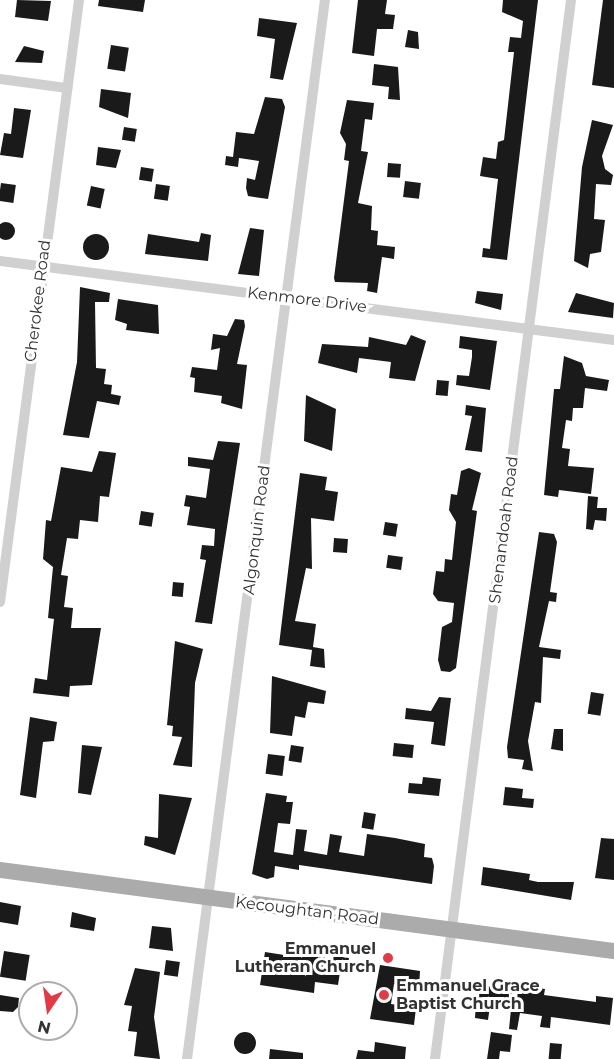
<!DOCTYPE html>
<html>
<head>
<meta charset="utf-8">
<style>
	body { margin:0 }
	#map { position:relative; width:614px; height:1059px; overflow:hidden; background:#fff; font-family:Montserrat,sans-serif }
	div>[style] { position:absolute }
	.building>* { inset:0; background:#1a1a1a; transform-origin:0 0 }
	.round { border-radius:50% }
	.minor>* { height:10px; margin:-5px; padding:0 5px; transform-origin:5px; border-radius:5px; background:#d0d0d0 }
	.primary>* { height:16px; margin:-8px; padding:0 8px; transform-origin:8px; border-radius:8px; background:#ababab }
	.dots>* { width:16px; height:16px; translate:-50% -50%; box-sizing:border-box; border:3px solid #fff; border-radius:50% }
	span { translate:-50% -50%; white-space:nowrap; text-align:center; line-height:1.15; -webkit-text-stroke:6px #fff; paint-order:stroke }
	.street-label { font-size:16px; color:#333 }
	.poi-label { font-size:16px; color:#333; font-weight:700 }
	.right { translate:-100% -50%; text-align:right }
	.left { translate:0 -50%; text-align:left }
	.north { position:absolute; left:18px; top:981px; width:60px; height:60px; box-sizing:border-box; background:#fff; border:2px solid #adadad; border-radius:50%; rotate:193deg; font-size:16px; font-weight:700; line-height:24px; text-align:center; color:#333 }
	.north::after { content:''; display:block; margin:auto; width:21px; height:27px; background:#e63946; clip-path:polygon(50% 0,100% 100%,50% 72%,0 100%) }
</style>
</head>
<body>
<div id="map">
	<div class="building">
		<i style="clip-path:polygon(17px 0,51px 1px,48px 21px,15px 17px)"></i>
		<i style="clip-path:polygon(99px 0,145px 0,143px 12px,98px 6px)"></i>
		<i style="clip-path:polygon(358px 0,387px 0,385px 14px,395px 15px,393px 29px,377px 29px,374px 56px,352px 53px)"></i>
		<i style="clip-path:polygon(503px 0,538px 0,507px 260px,482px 257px,483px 248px,490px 249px,498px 179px,480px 176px,483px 157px,496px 159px,498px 142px,504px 140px,514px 52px,508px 52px,510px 37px,521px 38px,523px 21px,502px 12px)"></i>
		<i style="clip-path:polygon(603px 0,614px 0,614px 88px,592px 85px)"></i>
		<i style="clip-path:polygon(259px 18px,297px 23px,283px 80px,270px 78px,275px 39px,257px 36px)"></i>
		<i style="clip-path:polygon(408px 30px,418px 32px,419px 49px,405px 47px)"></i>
		<i style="left:111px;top:45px;width:18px;height:24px;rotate:9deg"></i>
		<i style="clip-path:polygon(24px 46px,44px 51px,42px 63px,15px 62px)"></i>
		<i style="clip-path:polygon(374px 64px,398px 67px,400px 100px,388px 99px,389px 87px,372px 85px)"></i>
		<i style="clip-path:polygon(101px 89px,131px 93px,128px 118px,99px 107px)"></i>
		<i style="clip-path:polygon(265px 97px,282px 99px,285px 107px,268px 199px,248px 196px,246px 188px,247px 178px,255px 180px,259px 161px,239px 158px,238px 167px,225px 165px,226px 156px,233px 157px,236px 132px,254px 134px)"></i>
		<i style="clip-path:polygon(347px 100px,374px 103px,372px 120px,365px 119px,361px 151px,368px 152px,358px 203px,372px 206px,371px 230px,378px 231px,377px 245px,395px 247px,394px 259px,382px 257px,377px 293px,367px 291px,368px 283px,335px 282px,334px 278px,349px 161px,344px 160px,346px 144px,340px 133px)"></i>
		<i style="clip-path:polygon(14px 108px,31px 110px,23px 158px,0 155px,4px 133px,11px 134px)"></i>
		<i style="clip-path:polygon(592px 120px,613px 125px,602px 156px,605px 169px,613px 175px,611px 185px,596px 184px,594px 219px,605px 220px,601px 252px,590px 254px,588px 268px,574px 261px,582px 167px)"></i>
		<i style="left:124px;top:127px;width:13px;height:13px;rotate:9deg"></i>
		<i style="clip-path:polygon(98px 147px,121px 150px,116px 168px,96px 165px)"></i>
		<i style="left:388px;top:163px;width:13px;height:14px;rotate:4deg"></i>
		<i style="left:141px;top:167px;width:13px;height:13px;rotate:9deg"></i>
		<i style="left:405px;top:181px;width:16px;height:16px;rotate:7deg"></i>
		<i style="left:1px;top:183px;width:15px;height:18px;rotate:8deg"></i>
		<i style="left:156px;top:184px;width:14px;height:15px;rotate:8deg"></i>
		<i style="left:91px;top:186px;width:14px;height:20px;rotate:12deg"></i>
		<i class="round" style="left:-3px;top:222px;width:18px;height:18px"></i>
		<i style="clip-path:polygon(250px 228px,264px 230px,259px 276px,238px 274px)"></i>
		<i style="clip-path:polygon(201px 233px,211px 235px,208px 261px,145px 254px,148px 234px,199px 242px)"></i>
		<i class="round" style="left:83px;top:234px;width:26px;height:26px"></i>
		<i style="clip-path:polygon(80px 287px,110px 293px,109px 302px,95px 302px,96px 368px,106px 369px,104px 384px,112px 385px,111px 394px,121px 396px,119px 405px,97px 401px,89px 438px,63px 435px,77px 362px)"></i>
		<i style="clip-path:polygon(477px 291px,503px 294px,501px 310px,475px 303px)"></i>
		<i style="clip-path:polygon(576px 293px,614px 303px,613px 318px,568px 312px)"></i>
		<i style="clip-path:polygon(118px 299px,158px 305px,159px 334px,126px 330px,127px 324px,115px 320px)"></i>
		<i style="clip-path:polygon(235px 319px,244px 320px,245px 326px,237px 364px,247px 365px,242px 409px,221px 403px,222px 396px,194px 392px,195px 378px,190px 377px,192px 367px,217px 370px,220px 348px,211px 350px,213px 334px,227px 336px)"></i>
		<i style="clip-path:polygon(411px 335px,426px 341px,415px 381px,389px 378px,391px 362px,359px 358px,357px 373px,318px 363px,322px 344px,368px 347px,369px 337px,406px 345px)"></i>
		<i style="clip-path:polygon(460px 336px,497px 341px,490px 390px,456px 385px,457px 375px,469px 376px,472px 357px,472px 350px,459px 348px)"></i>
		<i style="clip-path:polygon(564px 356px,582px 363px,586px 376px,609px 380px,607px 391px,585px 388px,583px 408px,573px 408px,572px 421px,566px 420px,562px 448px,570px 449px,568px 466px,594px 468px,591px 494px,559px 490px,558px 497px,544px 495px,554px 389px,560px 389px)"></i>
		<i style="left:437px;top:380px;width:12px;height:15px;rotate:5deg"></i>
		<i style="clip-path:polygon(306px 395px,336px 409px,332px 451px,304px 441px)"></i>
		<i style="clip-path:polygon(466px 405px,486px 408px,482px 452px,465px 450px,472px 416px,465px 415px)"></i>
		<i style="clip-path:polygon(218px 441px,240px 443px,212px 624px,195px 622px,206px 560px,200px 559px,202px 545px,214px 546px,215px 529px,187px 525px,190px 507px,184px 506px,186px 495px,206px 498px,210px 469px,188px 466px,188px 457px,213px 460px)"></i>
		<i style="clip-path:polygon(99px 451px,116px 453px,109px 497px,100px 496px,98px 522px,80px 520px,78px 539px,67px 538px,61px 575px,68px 576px,64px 607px,73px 608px,71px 628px,101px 628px,92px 685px,70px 686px,69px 697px,33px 693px,35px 678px,47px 680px,54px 619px,48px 618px,53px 567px,43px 559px,46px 520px,51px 521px,61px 467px,92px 472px)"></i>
		<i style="clip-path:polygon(469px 468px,481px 473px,472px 510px,477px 511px,456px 668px,450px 672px,441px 671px,438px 660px,442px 627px,452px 622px,454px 603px,438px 601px,433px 594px,436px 571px,444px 572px,445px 559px,452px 560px,456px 522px,449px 510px,451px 494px,457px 495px,461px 471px)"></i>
		<i style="clip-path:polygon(300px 473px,327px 477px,325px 490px,338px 492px,334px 521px,311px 518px,312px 569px,306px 568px,295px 621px,316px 624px,313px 647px,324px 649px,325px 668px,310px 666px,312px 650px,279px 645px)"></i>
		<i style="clip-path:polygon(588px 496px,598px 497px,597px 508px,607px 508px,606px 521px,595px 520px,593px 530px,586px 529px)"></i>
		<i style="left:141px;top:511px;width:13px;height:14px;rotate:9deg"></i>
		<i style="left:385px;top:522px;width:13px;height:13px;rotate:9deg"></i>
		<i style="clip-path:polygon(539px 532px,554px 534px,557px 542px,550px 592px,557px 593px,556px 602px,549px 601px,539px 647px,561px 650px,560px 659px,543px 657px,541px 703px,535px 702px,528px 741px,533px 771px,522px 769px,524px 760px,508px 758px,507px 747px)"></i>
		<i style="left:334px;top:538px;width:14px;height:14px;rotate:4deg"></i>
		<i style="left:388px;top:555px;width:15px;height:13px;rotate:8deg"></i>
		<i style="left:173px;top:582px;width:11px;height:14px;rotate:5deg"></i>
		<i style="clip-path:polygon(175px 641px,203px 649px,195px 683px,192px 767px,173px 765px,182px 737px,172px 736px,173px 726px,167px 725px)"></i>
		<i style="clip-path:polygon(272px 676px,326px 691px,324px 704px,308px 702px,305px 718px,295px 716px,292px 736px,270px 733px)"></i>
		<i style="left:591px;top:692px;width:13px;height:22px;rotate:9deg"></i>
		<i style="clip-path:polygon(439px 697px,451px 698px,445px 746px,431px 744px,434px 722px,405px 719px,406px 708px,431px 711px)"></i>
		<i style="clip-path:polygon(30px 717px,57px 722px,54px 741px,43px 742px,36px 798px,20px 795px)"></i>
		<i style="clip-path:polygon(554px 729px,563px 729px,563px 751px,551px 749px)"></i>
		<i style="left:394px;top:743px;width:20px;height:13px;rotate:6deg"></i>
		<i style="clip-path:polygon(82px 745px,102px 747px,91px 795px,78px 793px)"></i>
		<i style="left:291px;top:745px;width:13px;height:16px;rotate:9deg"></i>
		<i style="left:268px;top:754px;width:17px;height:20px;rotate:7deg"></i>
		<i style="clip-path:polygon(423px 777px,441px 779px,439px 796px,408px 793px,409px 783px,422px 784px)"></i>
		<i style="clip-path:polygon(505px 787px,523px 789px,522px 798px,534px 799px,533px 808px,503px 805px)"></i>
		<i style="clip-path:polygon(266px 793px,287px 796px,286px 802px,293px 802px,290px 824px,278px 823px,274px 852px,293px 855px,296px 829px,307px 830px,304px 851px,327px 855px,330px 834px,342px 836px,339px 852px,364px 856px,367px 834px,395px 838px,425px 844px,424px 857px,432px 858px,434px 866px,432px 884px,299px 865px,299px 870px,275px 866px,274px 877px,267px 879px,252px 874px)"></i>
		<i style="clip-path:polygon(159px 794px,192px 798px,175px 855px,144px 845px,145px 836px,158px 838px)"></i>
		<i style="left:364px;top:812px;width:12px;height:16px;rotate:9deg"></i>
		<i style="clip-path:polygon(601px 838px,614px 839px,614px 880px,595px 878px)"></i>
		<i style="clip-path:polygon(483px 867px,530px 874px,529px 880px,538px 882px,574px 882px,571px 900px,481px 885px)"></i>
		<i style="clip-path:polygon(0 902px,21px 906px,18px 925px,0 922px)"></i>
		<i style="clip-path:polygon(72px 912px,96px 918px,94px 931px,70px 927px)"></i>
		<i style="clip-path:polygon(152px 926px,171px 928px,173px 951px,149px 948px)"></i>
		<i style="left:4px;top:951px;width:26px;height:26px;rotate:9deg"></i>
		<i style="clip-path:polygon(298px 951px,349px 958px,347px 973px,340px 972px,338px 985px,315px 982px,314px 993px,260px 985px,265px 952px,297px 957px)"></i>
		<i style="left:166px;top:960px;width:14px;height:15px;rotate:8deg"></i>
		<i style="clip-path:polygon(380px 965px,420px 971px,419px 988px,394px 984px,391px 1004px,416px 1008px,414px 1025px,370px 1019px)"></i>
		<i style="clip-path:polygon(135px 968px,160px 972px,154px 1017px,160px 1059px,134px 1056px,137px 1032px,128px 1031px,132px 1006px,124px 1005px)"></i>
		<i style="clip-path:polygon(477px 986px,529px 987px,545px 989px,544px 995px,596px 1002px,596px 996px,613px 998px,610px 1025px,551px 1017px,550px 1028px,540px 1027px,542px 1016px,520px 1013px,517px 1030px,509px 1029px,511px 1009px,490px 1006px,488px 1020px,475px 1018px)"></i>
		<i style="clip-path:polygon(0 995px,19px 998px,18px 1007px,13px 1012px,0 1011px)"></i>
		<i style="clip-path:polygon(491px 1032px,512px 1035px,510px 1052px,500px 1051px,499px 1059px,487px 1059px)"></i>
		<i class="round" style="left:234px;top:1032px;width:22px;height:22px"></i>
		<i style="clip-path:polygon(375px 1042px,406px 1047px,405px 1059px,356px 1059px,358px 1050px,374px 1052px)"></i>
		<i style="left:550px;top:1043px;width:12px;height:16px;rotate:5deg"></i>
		<i style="clip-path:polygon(270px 1049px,303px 1053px,303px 1059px,269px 1059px)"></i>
	</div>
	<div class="minor">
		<i style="left:0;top:79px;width:68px;rotate:7.7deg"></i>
		<i style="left:0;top:261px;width:619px;rotate:7.33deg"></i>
		<i style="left:0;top:602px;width:607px;rotate:-82.52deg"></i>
		<i style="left:187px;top:1059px;width:1068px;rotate:-82.58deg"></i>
		<i style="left:435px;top:1059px;width:1068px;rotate:-82.68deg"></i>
	</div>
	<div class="primary">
		<i style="left:0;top:870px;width:619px;rotate:7.52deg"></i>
	</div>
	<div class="dots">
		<i style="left:388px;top:958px;background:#e63946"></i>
		<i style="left:384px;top:995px;background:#e63946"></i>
	</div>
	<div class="street-label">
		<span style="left:307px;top:300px;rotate:7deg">Kenmore Drive</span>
		<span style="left:38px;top:301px;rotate:-83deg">Cherokee Road</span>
		<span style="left:257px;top:530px;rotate:-83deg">Algonquin Road</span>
		<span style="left:504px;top:530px;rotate:-83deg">Shenandoah Road</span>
		<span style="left:307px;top:911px;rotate:7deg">Kecoughtan Road</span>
	</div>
	<div class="poi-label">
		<span class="right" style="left:376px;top:958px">Emmanuel<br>Lutheran Church</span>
		<span class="left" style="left:396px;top:995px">Emmanuel Grace<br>Baptist Church</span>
	</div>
	<div class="north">N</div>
</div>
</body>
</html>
